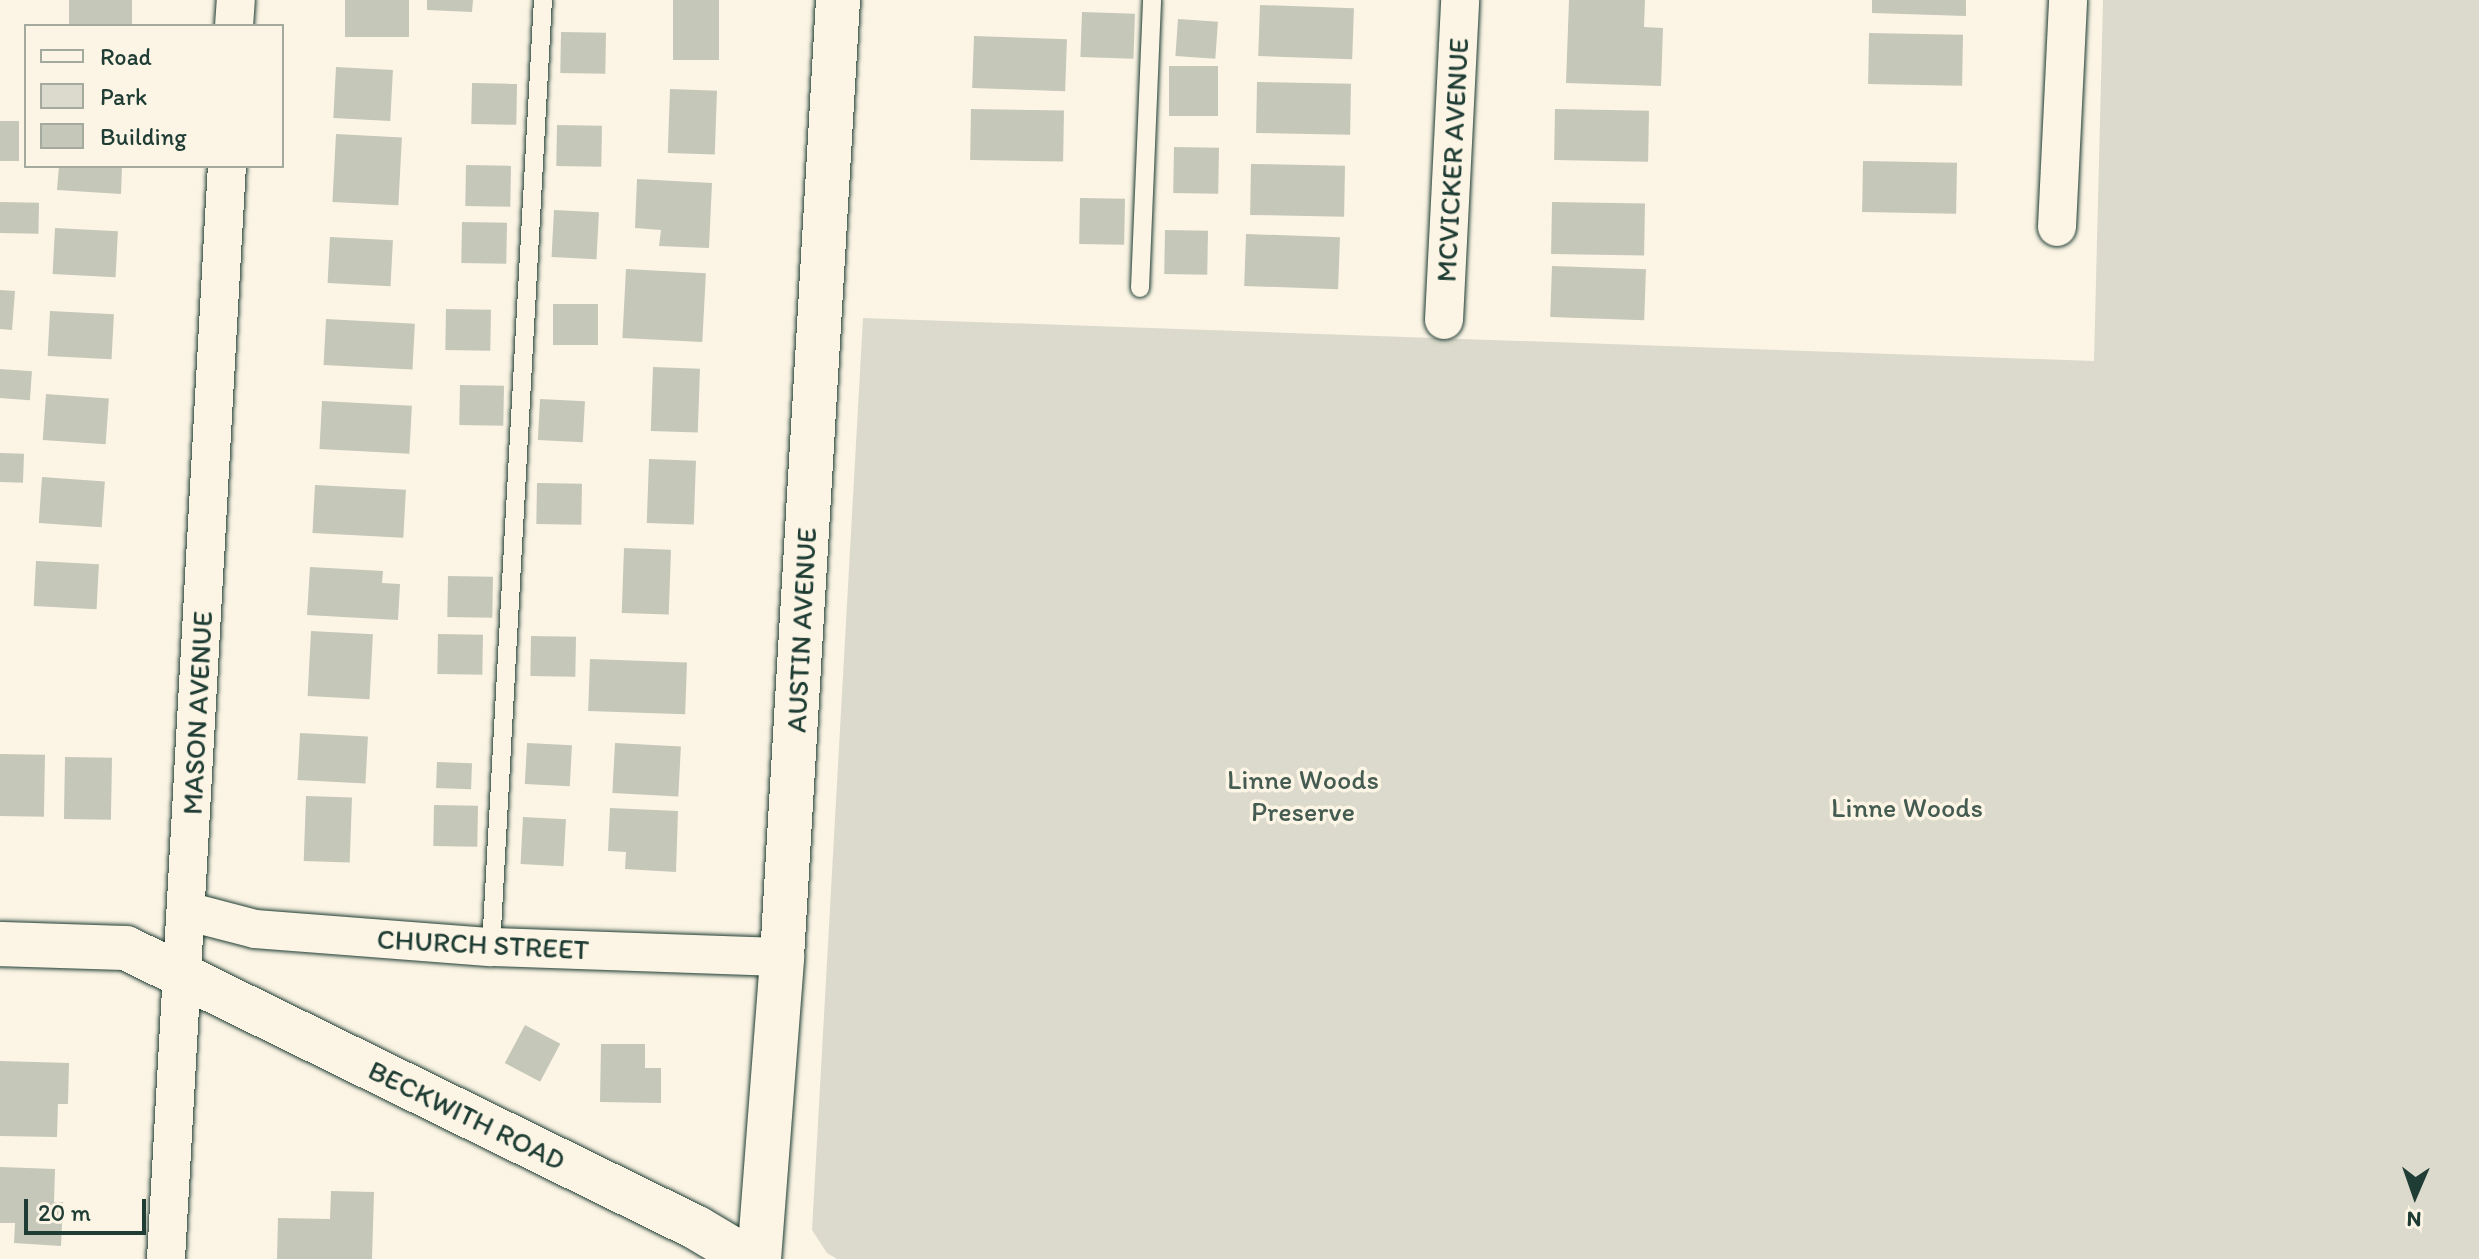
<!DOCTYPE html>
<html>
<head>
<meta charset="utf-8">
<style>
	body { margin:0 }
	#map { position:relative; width:2479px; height:1259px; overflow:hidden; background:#fcf5e5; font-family:Itim,sans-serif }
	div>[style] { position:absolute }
	.green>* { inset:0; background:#dcdacc }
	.building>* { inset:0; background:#c5c7b9; transform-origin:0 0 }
	.roads { filter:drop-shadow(0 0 2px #1f3d34) drop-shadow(0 0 2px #1f3d34) }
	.service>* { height:18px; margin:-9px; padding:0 9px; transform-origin:9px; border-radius:9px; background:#fcf5e5 }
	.minor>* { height:38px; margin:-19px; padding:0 19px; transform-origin:19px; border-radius:19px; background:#fcf5e5 }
	.tertiary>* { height:44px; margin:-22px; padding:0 22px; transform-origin:22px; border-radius:22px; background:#fcf5e5 }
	span { translate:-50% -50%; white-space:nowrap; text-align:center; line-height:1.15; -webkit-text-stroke:7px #fcf5e5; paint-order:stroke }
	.street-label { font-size:28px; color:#1f3d34 }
	.park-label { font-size:28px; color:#455c52 }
	.legend { position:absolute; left:24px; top:24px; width:260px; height:144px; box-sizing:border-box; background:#fcf5e5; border:2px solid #a4ab9e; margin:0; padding:10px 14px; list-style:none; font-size:24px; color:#1f3d34 }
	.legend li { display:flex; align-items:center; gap:16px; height:40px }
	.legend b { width:40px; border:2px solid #a4ab9e }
	.north { position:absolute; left:2375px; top:1155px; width:80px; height:80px; -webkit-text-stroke:6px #fcf5e5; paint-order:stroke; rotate:182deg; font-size:22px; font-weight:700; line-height:32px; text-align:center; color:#1f3d34 }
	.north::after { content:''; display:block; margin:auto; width:28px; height:36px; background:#1f3d34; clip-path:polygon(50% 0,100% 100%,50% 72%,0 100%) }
	.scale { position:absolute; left:24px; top:1199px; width:122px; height:36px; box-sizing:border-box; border:4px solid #1f3d34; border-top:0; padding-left:10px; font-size:24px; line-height:28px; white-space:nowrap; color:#1f3d34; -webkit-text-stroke:6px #fcf5e5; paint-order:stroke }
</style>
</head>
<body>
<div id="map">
	<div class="green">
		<i style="clip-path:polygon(2103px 0,2479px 0,2479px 1259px,837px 1259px,827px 1253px,812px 1230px,863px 318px,2094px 361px)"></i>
	</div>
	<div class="building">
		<i style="left:69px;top:0;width:63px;height:25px"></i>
		<i style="left:345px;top:0;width:64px;height:37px"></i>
		<i style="clip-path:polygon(427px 0,473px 0,472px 12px,427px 10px)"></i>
		<i style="left:673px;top:0;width:46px;height:60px"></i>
		<i style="clip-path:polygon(1569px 0,1645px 0,1644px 27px,1663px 28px,1661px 86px,1566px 83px)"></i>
		<i style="clip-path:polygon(1872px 0,1966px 0,1966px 16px,1872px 13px)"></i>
		<i style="left:1260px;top:5px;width:94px;height:51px;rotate:2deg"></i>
		<i style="left:1082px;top:12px;width:53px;height:45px;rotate:2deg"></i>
		<i style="left:1178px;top:19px;width:40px;height:37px;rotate:4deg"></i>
		<i style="left:561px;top:32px;width:45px;height:41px;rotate:1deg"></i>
		<i style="left:1869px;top:33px;width:94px;height:51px;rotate:1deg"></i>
		<i style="left:974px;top:36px;width:93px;height:52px;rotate:2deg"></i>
		<i style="left:1169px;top:66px;width:49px;height:50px"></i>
		<i style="left:336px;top:67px;width:57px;height:51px;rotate:3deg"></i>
		<i style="left:1257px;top:82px;width:94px;height:51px;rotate:1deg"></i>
		<i style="left:472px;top:83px;width:45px;height:41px;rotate:1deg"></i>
		<i style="left:670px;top:89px;width:47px;height:64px;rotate:2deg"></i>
		<i style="left:971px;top:109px;width:93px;height:51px;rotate:1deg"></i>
		<i style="left:1555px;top:109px;width:94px;height:51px;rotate:1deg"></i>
		<i style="left:0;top:121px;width:19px;height:40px"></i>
		<i style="left:557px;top:125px;width:45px;height:41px;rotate:1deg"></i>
		<i style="left:336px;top:134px;width:66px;height:68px;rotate:3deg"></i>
		<i style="left:1174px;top:147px;width:45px;height:46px;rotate:1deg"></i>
		<i style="left:1863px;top:161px;width:94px;height:51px;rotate:1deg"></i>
		<i style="left:1251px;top:164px;width:94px;height:51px;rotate:1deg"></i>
		<i style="left:466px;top:165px;width:45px;height:41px;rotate:1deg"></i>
		<i style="clip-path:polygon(59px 166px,122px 166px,121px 194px,57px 190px)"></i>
		<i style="clip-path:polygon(637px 179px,712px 183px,709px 248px,659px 246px,661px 230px,635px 228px)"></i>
		<i style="left:1080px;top:198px;width:45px;height:46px;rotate:1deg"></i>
		<i style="left:0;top:202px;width:39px;height:31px;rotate:1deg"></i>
		<i style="left:1552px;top:202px;width:93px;height:52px;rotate:1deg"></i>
		<i style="left:554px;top:210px;width:45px;height:47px;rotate:3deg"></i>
		<i style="left:462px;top:222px;width:45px;height:41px;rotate:1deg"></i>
		<i style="left:55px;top:228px;width:63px;height:46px;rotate:3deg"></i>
		<i style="left:1165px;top:230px;width:43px;height:44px;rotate:1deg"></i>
		<i style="left:1246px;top:234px;width:94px;height:52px;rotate:2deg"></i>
		<i style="left:330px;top:237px;width:63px;height:46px;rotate:3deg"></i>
		<i style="left:1552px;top:266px;width:94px;height:51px;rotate:2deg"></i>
		<i style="left:626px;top:269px;width:80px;height:69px;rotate:3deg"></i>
		<i style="clip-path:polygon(0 290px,15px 291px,12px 330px,0 329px)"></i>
		<i style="left:553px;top:304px;width:45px;height:41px"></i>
		<i style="left:446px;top:309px;width:45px;height:41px;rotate:1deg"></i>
		<i style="left:50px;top:311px;width:64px;height:45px;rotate:3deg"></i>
		<i style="left:326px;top:319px;width:89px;height:46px;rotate:3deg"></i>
		<i style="left:653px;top:367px;width:47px;height:64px;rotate:2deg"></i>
		<i style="left:0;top:369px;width:32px;height:29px;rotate:4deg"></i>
		<i style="left:460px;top:385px;width:44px;height:40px;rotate:1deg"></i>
		<i style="left:46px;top:394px;width:63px;height:46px;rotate:4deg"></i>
		<i style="left:540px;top:399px;width:45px;height:41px;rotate:3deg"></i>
		<i style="left:322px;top:401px;width:90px;height:48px;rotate:3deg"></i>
		<i style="left:0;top:453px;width:24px;height:29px;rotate:2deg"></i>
		<i style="left:649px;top:459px;width:47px;height:64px;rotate:2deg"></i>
		<i style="left:42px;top:477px;width:63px;height:46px;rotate:4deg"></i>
		<i style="left:537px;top:483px;width:45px;height:41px;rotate:1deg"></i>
		<i style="left:315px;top:485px;width:91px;height:48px;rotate:3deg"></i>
		<i style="left:624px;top:548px;width:47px;height:65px;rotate:2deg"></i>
		<i style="left:36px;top:561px;width:63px;height:45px;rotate:3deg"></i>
		<i style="clip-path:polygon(310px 567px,383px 571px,382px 583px,400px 584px,398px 620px,307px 615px)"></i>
		<i style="left:448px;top:576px;width:45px;height:41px;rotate:1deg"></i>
		<i style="left:311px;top:631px;width:62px;height:65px;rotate:3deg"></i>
		<i style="left:438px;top:634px;width:45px;height:40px;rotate:1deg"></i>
		<i style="left:531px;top:636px;width:45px;height:40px;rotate:1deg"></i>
		<i style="left:590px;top:659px;width:97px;height:52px;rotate:2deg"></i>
		<i style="left:300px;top:733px;width:68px;height:47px;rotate:3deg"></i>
		<i style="left:527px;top:743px;width:45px;height:41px;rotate:3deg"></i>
		<i style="left:615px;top:743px;width:66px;height:50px;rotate:3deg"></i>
		<i style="left:0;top:754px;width:45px;height:62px;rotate:1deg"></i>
		<i style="left:65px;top:757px;width:47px;height:62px;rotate:1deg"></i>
		<i style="left:437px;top:762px;width:35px;height:26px;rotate:2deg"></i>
		<i style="left:306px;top:796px;width:46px;height:65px;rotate:2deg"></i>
		<i style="left:434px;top:805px;width:44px;height:41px;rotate:1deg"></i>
		<i style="clip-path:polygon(610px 808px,678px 811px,676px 872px,625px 869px,626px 852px,608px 851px)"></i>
		<i style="left:523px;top:817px;width:43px;height:47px;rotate:3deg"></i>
		<i style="left:525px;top:1025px;width:40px;height:43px;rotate:28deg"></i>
		<i style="clip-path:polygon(601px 1044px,645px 1044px,645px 1068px,661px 1068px,661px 1103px,600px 1102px)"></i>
		<i style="clip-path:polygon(0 1061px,69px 1063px,68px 1104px,58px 1104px,57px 1137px,0 1136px)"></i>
		<i style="clip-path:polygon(0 1167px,55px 1169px,54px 1202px,63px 1202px,61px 1246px,14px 1243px,15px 1223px,0 1223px)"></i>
		<i style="clip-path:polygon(331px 1191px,374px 1192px,372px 1259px,277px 1259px,278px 1218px,330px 1219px)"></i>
	</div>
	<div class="roads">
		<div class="service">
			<i style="left:1140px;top:288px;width:288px;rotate:-87.6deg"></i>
			<i style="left:491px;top:947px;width:948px;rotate:-86.86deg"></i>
		</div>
		<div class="minor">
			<i style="left:234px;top:26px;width:26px;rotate:-86deg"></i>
			<i style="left:2057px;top:227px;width:227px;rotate:-87.2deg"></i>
			<i style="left:1444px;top:320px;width:320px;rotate:-87.1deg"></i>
			<i style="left:186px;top:911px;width:71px;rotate:14.6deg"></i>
			<i style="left:255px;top:929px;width:237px;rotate:4.4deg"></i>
			<i style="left:491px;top:947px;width:291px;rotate:2deg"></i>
			<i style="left:166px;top:1259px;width:1095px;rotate:-86.81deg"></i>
		</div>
		<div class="tertiary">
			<i style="left:0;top:944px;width:126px;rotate:1.8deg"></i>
			<i style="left:126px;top:948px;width:636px;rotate:26.12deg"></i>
			<i style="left:697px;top:1228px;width:61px;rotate:30.8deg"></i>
			<i style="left:759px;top:1259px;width:303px;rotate:-85.6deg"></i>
			<i style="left:782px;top:957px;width:959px;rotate:-86.65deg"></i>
		</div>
	</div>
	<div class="street-label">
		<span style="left:1452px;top:160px;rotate:-87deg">MCVICKER AVENUE</span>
		<span style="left:801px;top:630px;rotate:-87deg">AUSTIN AVENUE</span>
		<span style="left:197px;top:713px;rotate:-87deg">MASON AVENUE</span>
		<span style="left:483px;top:944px;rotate:3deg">CHURCH STREET</span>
		<span style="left:467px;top:1115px;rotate:26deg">BECKWITH ROAD</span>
	</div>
	<div class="park-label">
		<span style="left:1303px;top:795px">Linne Woods<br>Preserve</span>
		<span style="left:1907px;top:807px">Linne Woods</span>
	</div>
	<ul class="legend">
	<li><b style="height:10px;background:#fcf5e5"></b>Road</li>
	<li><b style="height:22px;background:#dcdacc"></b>Park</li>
	<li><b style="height:22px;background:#c5c7b9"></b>Building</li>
	</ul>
	<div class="north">N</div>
	<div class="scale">20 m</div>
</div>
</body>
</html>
